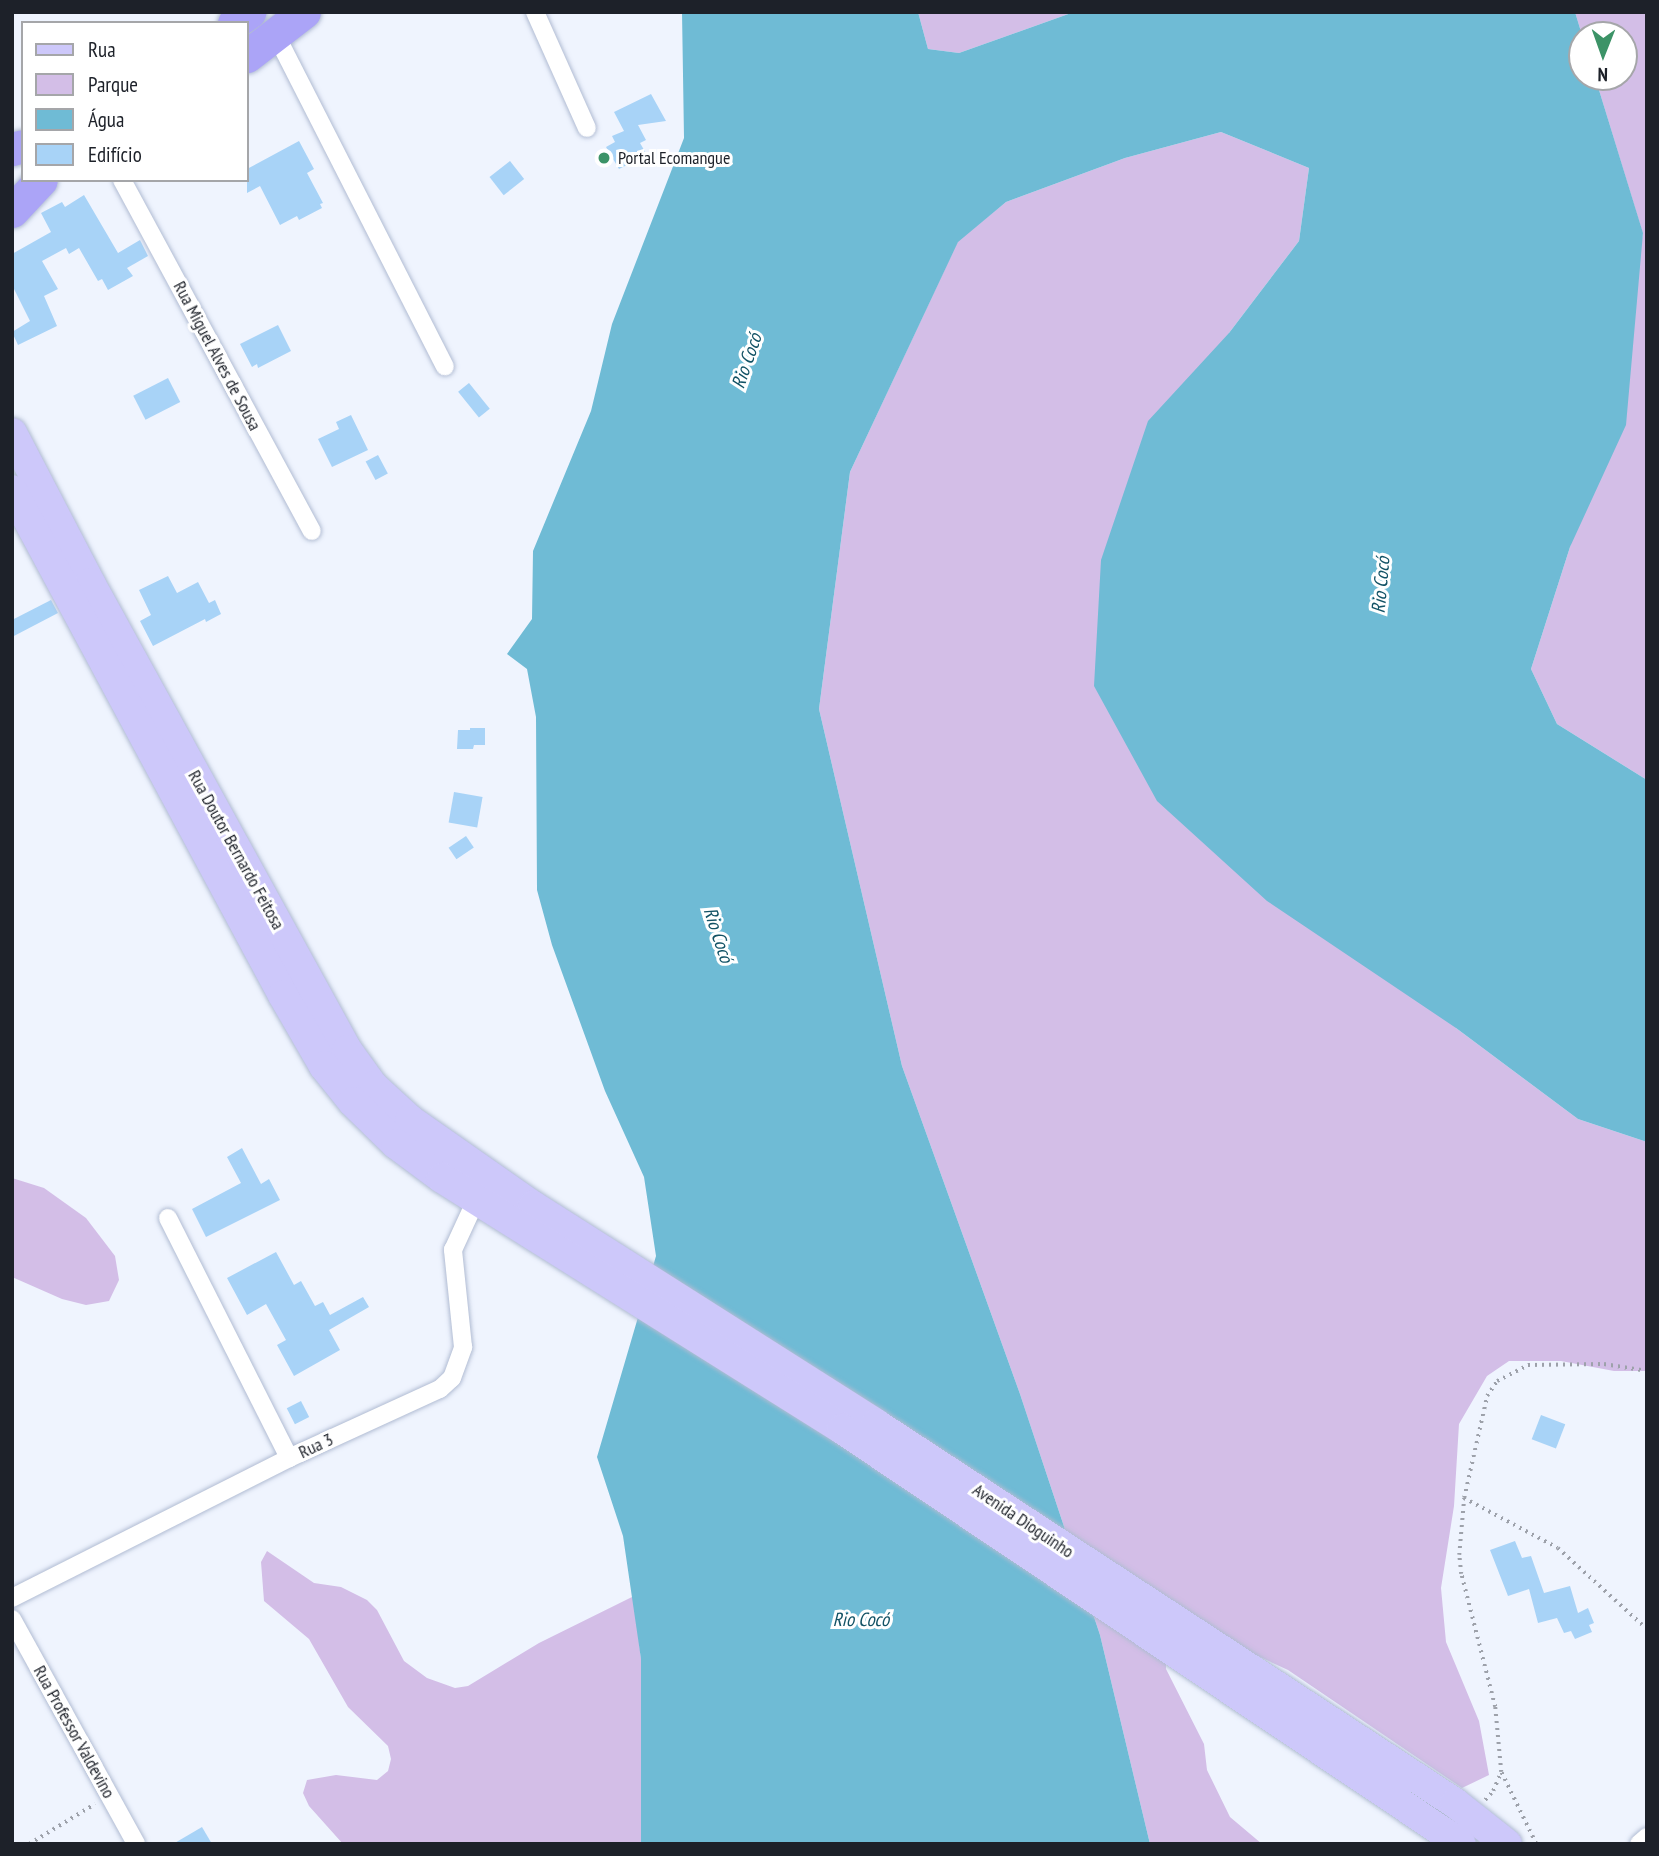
<!DOCTYPE html>
<html>
<head>
<meta charset="utf-8">
<style>
	body { margin:0 }
	#map { position:relative; width:1659px; height:1856px; overflow:hidden; background:#eff4fe; font-family:"PT Sans Narrow",sans-serif }
	div>[style] { position:absolute }
	.green>* { inset:0; background:#d3bee7 }
	.water>* { inset:0; background:#6fbbd5 }
	.building>* { inset:0; background:#a8d3f7; transform-origin:0 0 }
	.path>* { height:3.5px; margin-top:-1.75px; transform-origin:0; background:repeating-linear-gradient(90deg,#9da1aa 0 2px,transparent 0 7px) }
	.roads { filter:drop-shadow(0 0 2px #b1bcd3) drop-shadow(0 0 2px #b1bcd3) }
	.street>* { height:18px; margin:-9px; padding:0 9px; transform-origin:9px; border-radius:9px; background:#fff }
	.primary>* { height:30px; margin:-15px; padding:0 15px; transform-origin:15px; border-radius:15px; background:#cdc8fa }
	.highway>* { height:33px; margin:-16.5px; padding:0 16.5px; transform-origin:16.5px; border-radius:16.5px; background:#aba4f7 }
	.dots>* { width:19px; height:19px; translate:-50% -50%; box-sizing:border-box; border:4px solid #fff; border-radius:50% }
	span { translate:-50% -50%; white-space:nowrap; text-align:center; line-height:1.15; -webkit-text-stroke:6px #fff; paint-order:stroke }
	.poi-label { font-size:18px; color:#1d2129 }
	.left { translate:0 -50%; text-align:left }
	.street-label { font-size:18px; color:#1d2129 }
	.water-label { font-size:19px; color:#125265; font-style:italic }
	.frame { position:absolute; inset:0; border:14px solid #1d2129; pointer-events:none }
	.legend { position:absolute; left:21px; top:21px; width:228px; height:161px; box-sizing:border-box; background:#fff; border:2px solid #a5a6a9; margin:0; padding:9px 12px; list-style:none; font-size:21px; color:#1d2129 }
	.legend li { display:flex; align-items:center; gap:14px; height:35px }
	.legend b { width:35px; border:2px solid #a5a6a9 }
	.north { position:absolute; left:1568px; top:21px; width:70px; height:70px; box-sizing:border-box; background:#fff; border:2px solid #a5a6a9; border-radius:50%; rotate:181deg; font-size:19px; font-weight:700; line-height:28px; text-align:center; color:#1d2129 }
	.north::after { content:''; display:block; margin:auto; width:24px; height:32px; background:#3c9367; clip-path:polygon(50% 0,100% 100%,50% 72%,0 100%) }
</style>
</head>
<body>
<div id="map">
	<div class="green">
		<i style="clip-path:polygon(918px 12px,1074px 12px,959px 53px,928px 49px)"></i>
		<i style="clip-path:polygon(1575px 12px,1647px 12px,1647px 780px,1557px 724px,1531px 669px,1570px 547px,1643px 234px,1595px 77px,1624px 77px,1624px 35px,1582px 35px)"></i>
		<i style="clip-path:polygon(1221px 132px,1309px 168px,1299px 241px,1229px 333px,1456px 1028px,1578px 1119px,1647px 1142px,1647px 1371px,1614px 1371px,1561px 1361px,1509px 1361px,1487px 1376px,1459px 1424px,1454px 1506px,1441px 1588px,1446px 1642px,1479px 1721px,1489px 1775px,1462px 1788px,1288px 1670px,1234px 1645px,1166px 1643px,1166px 1669px,1204px 1744px,1207px 1770px,1230px 1817px,1262px 1844px,1150px 1844px,1100px 1635px,1020px 1394px,902px 1066px,819px 709px,850px 472px,958px 241px,1006px 202px,1125px 158px)"></i>
		<i style="clip-path:polygon(12px 1178px,44px 1188px,86px 1218px,115px 1256px,119px 1280px,109px 1301px,86px 1305px,62px 1299px,12px 1277px)"></i>
		<i style="clip-path:polygon(267px 1551px,314px 1583px,341px 1587px,367px 1600px,377px 1610px,404px 1661px,427px 1678px,455px 1688px,468px 1686px,539px 1643px,634px 1596px,641px 1659px,641px 1844px,343px 1844px,309px 1806px,303px 1793px,307px 1780px,336px 1775px,377px 1780px,388px 1771px,391px 1759px,388px 1746px,348px 1707px,309px 1639px,264px 1601px,261px 1562px)"></i>
	</div>
	<div class="water">
		<i style="clip-path:polygon(682px 12px,918px 12px,928px 49px,959px 53px,1074px 12px,1575px 12px,1582px 35px,1582px 77px,1595px 77px,1643px 233px,1626px 425px,1570px 547px,1531px 669px,1557px 724px,1647px 780px,1647px 1142px,1578px 1119px,1456px 1028px,1267px 901px,1157px 801px,1094px 686px,1101px 560px,1148px 421px,1229px 333px,1299px 241px,1309px 168px,1221px 132px,1125px 158px,1006px 202px,958px 242px,850px 472px,819px 709px,902px 1066px,1020px 1394px,1100px 1635px,1150px 1844px,641px 1844px,641px 1659px,623px 1536px,597px 1457px,656px 1256px,644px 1177px,605px 1091px,552px 945px,537px 890px,536px 717px,527px 669px,507px 654px,532px 619px,533px 551px,591px 411px,612px 324px,684px 138px)"></i>
	</div>
	<div class="building">
		<i style="clip-path:polygon(651px 94px,666px 121px,638px 125px,646px 140px,640px 143px,647px 155px,619px 169px,606px 147px,615px 142px,612px 136px,624px 131px,614px 112px)"></i>
		<i style="clip-path:polygon(299px 141px,314px 169px,307px 173px,323px 203px,320px 204px,322px 208px,299px 220px,297px 216px,280px 225px,260px 186px,247px 193px,247px 169px)"></i>
		<i style="left:510px;top:161px;width:23px;height:26px;rotate:52deg"></i>
		<i style="clip-path:polygon(84px 195px,118px 253px,140px 240px,148px 256px,127px 268px,133px 276px,108px 290px,102px 279px,98px 281px,79px 248px,69px 254px,66px 248px,42px 261px,58px 289px,44px 296px,57px 326px,18px 345px,12px 332px,30px 321px,12px 285px,12px 254px,51px 232px,41px 213px,62px 202px,65px 207px)"></i>
		<i style="clip-path:polygon(278px 325px,291px 351px,258px 368px,257px 364px,252px 367px,240px 344px)"></i>
		<i style="left:168px;top:378px;width:27px;height:39px;rotate:63deg"></i>
		<i style="left:469px;top:383px;width:33px;height:14px;rotate:51deg"></i>
		<i style="clip-path:polygon(351px 415px,368px 450px,332px 467px,318px 439px,339px 429px,336px 422px)"></i>
		<i style="left:378px;top:455px;width:21px;height:14px;rotate:62deg"></i>
		<i style="clip-path:polygon(168px 576px,177px 593px,198px 582px,209px 603px,215px 600px,221px 614px,206px 622px,205px 619px,153px 646px,140px 621px,151px 615px,139px 590px)"></i>
		<i style="clip-path:polygon(51px 600px,58px 613px,12px 637px,12px 620px)"></i>
		<i style="clip-path:polygon(470px 728px,485px 728px,485px 745px,474px 745px,473px 749px,457px 749px,458px 730px,470px 730px)"></i>
		<i style="left:454px;top:792px;width:29px;height:31px;rotate:10deg"></i>
		<i style="left:466px;top:836px;width:14px;height:21px;rotate:56deg"></i>
		<i style="clip-path:polygon(242px 1148px,261px 1184px,269px 1179px,280px 1200px,206px 1237px,192px 1209px,241px 1183px,227px 1157px)"></i>
		<i style="clip-path:polygon(276px 1252px,294px 1285px,301px 1281px,315px 1306px,323px 1302px,330px 1315px,363px 1297px,369px 1307px,329px 1330px,340px 1350px,294px 1376px,277px 1345px,286px 1340px,266px 1304px,247px 1315px,227px 1278px)"></i>
		<i style="left:301px;top:1401px;width:18px;height:16px;rotate:63deg"></i>
		<i style="left:1541px;top:1415px;width:26px;height:26px;rotate:21deg"></i>
		<i style="clip-path:polygon(1515px 1541px,1522px 1558px,1531px 1556px,1544px 1593px,1570px 1586px,1578px 1613px,1588px 1608px,1594px 1623px,1589px 1625px,1592px 1632px,1575px 1639px,1571px 1631px,1564px 1633px,1557px 1618px,1538px 1623px,1529px 1589px,1508px 1596px,1490px 1550px)"></i>
		<i style="clip-path:polygon(202px 1827px,212px 1844px,173px 1844px)"></i>
	</div>
	<div class="path">
		<i style="left:1464px;top:1498px;width:106px;rotate:28deg"></i>
		<i style="left:1558px;top:1548px;width:120px;rotate:42.3deg"></i>
		<i style="left:1485px;top:1800px;width:12px;rotate:-48deg"></i>
		<i style="left:1493px;top:1791px;width:21px;rotate:-67deg"></i>
		<i style="left:29px;top:1844px;width:77px;rotate:-31.2deg"></i>
		<i style="left:1536px;top:1844px;width:80px;rotate:-115.9deg"></i>
		<i style="left:1501px;top:1772px;width:65px;rotate:-95.3deg"></i>
		<i style="left:1495px;top:1707px;width:137px;rotate:-104.3deg"></i>
		<i style="left:1461px;top:1574px;width:19px;rotate:-96deg"></i>
		<i style="left:1459px;top:1555px;width:57px;rotate:-85deg"></i>
		<i style="left:1464px;top:1498px;width:105px;rotate:-77.3deg"></i>
		<i style="left:1487px;top:1396px;width:18px;rotate:-56deg"></i>
		<i style="left:1497px;top:1381px;width:35px;rotate:-27deg"></i>
		<i style="left:1528px;top:1365px;width:76px;rotate:-0.8deg"></i>
		<i style="left:1604px;top:1364px;width:44px;rotate:9.2deg"></i>
	</div>
	<div class="roads">
		<div class="street">
			<i style="left:535px;top:12px;width:127px;rotate:65.9deg"></i>
			<i style="left:276px;top:35px;width:372px;rotate:63deg"></i>
			<i style="left:122px;top:180px;width:399px;rotate:61.6deg"></i>
			<i style="left:168px;top:1218px;width:269px;rotate:63.2deg"></i>
			<i style="left:12px;top:1598px;width:310px;rotate:-26.8deg"></i>
			<i style="left:289px;top:1458px;width:166px;rotate:-24.6deg"></i>
			<i style="left:440px;top:1389px;width:16px;rotate:-43deg"></i>
			<i style="left:452px;top:1378px;width:33px;rotate:-70deg"></i>
			<i style="left:463px;top:1347px;width:98px;rotate:-95.9deg"></i>
			<i style="left:453px;top:1250px;width:55px;rotate:-65.3deg"></i>
			<i style="left:12px;top:1619px;width:257px;rotate:61.1deg"></i>
			<i style="left:1639px;top:1844px;width:11px;rotate:-41deg"></i>
		</div>
		<div class="primary">
			<i style="left:12px;top:433px;width:169px;rotate:62.5deg"></i>
			<i style="left:90px;top:583px;width:533px;rotate:61.18deg"></i>
			<i style="left:347px;top:1050px;width:44px;rotate:54.2deg"></i>
			<i style="left:373px;top:1086px;width:50px;rotate:42.6deg"></i>
			<i style="left:410px;top:1120px;width:150px;rotate:35deg"></i>
			<i style="left:533px;top:1206px;width:406px;rotate:32.4deg"></i>
			<i style="left:876px;top:1424px;width:692px;rotate:33.21deg"></i>
			<i style="left:1455px;top:1803px;width:66px;rotate:38.3deg"></i>
			<i style="left:12px;top:490px;width:573px;rotate:61.78deg"></i>
			<i style="left:283px;top:995px;width:82px;rotate:60deg"></i>
			<i style="left:324px;top:1066px;width:46px;rotate:51.1deg"></i>
			<i style="left:353px;top:1102px;width:60px;rotate:44.3deg"></i>
			<i style="left:396px;top:1144px;width:57px;rotate:36.5deg"></i>
			<i style="left:442px;top:1178px;width:472px;rotate:32.1deg"></i>
			<i style="left:842px;top:1429px;width:745px;rotate:33.84deg"></i>
		</div>
		<div class="highway">
			<i style="left:234px;top:23px;width:19px;rotate:-36deg"></i>
			<i style="left:247px;top:56px;width:72px;rotate:-37.7deg"></i>
			<i style="left:12px;top:149px;width:11px;rotate:-15deg"></i>
			<i style="left:12px;top:211px;width:42px;rotate:-46.9deg"></i>
		</div>
	</div>
	<div class="dots">
		<i style="left:604px;top:158px;background:#3c9367"></i>
	</div>
	<div class="poi-label">
		<span class="left" style="left:618px;top:158px">Portal Ecomangue</span>
	</div>
	<div class="street-label">
		<span style="left:217px;top:356px;rotate:62deg">Rua Miguel Alves de Sousa</span>
		<span style="left:236px;top:850px;rotate:61deg">Rua Doutor Bernardo Feitosa</span>
		<span style="left:316px;top:1446px;rotate:-25deg">Rua 3</span>
		<span style="left:1023px;top:1521px;rotate:34deg">Avenida Dioguinho</span>
		<span style="left:74px;top:1732px;rotate:61deg">Rua Professor Valdevino</span>
	</div>
	<div class="water-label">
		<span style="left:747px;top:361px;rotate:-71deg">Rio Cocó</span>
		<span style="left:1381px;top:585px;rotate:-85deg">Rio Cocó</span>
		<span style="left:718px;top:935px;rotate:72deg">Rio Cocó</span>
		<span style="left:861px;top:1620px">Rio Cocó</span>
	</div>
	<div class="frame"></div>
	<ul class="legend">
	<li><b style="height:9px;background:#cdc8fa"></b>Rua</li>
	<li><b style="height:19px;background:#d3bee7"></b>Parque</li>
	<li><b style="height:19px;background:#6fbbd5"></b>Água</li>
	<li><b style="height:19px;background:#a8d3f7"></b>Edifício</li>
	</ul>
	<div class="north">N</div>
</div>
</body>
</html>
